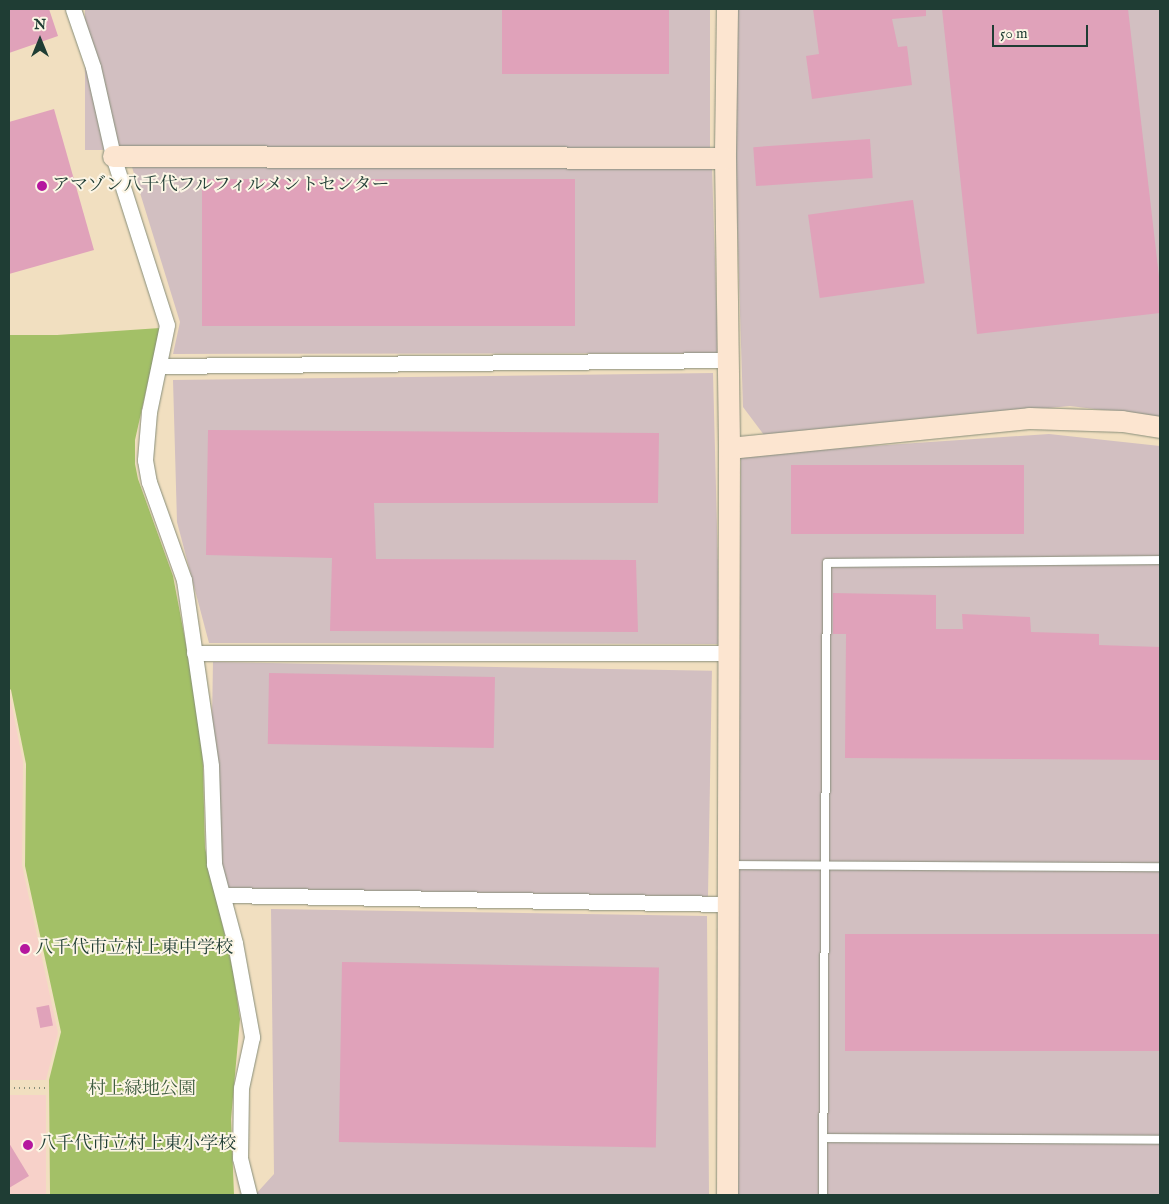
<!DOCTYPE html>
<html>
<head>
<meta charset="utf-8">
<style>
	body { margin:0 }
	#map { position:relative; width:1169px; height:1204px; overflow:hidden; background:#f1dfc0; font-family:"IM FELL English","Noto Serif JP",serif }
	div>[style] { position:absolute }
	.built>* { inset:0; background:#f7d1c9; transform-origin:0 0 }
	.industrial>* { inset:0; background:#d2bfc1; transform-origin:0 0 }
	.green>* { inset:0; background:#a3c067 }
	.building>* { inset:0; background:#e0a2ba; transform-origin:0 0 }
	.path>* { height:2.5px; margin-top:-1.25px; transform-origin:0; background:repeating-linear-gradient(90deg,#888e7a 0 1px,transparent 0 5px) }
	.roads { filter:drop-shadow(0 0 1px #888e7a) drop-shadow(0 0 1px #888e7a) }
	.lane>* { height:8px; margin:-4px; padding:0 4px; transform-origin:4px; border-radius:4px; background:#fff }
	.street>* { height:15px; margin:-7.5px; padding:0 7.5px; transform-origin:7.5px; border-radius:7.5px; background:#fff }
	.secondary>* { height:21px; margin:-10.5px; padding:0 10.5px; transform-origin:10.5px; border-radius:10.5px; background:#fce5d0 }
	.dots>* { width:14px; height:14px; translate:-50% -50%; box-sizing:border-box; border:2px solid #fcf5e5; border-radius:50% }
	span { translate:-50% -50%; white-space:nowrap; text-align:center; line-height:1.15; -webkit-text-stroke:4px #fcf5e5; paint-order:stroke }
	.poi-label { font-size:18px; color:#1f3d34 }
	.left { translate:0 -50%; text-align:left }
	.park-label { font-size:18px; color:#405e41 }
	.frame { position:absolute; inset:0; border:10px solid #1f3d34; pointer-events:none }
	.north { position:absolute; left:15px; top:15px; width:50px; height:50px; -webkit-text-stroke:4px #fcf5e5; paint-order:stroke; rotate:0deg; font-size:14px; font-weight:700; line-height:20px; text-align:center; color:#1f3d34 }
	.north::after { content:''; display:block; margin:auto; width:18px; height:22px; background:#1f3d34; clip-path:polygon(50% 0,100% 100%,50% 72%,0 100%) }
	.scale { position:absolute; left:992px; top:25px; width:96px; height:22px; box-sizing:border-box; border:2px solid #1f3d34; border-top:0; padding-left:6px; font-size:15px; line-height:18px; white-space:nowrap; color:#1f3d34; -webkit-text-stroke:4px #fcf5e5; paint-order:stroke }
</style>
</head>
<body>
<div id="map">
	<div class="built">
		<i style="clip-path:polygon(9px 692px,23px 762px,22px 865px,58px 1033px,46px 1080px,9px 1080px)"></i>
		<i style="left:9px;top:1095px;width:37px;height:100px"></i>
	</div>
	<div class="industrial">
		<i style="left:85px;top:9px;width:625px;height:141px"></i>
		<i style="clip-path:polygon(737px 9px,1160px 9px,1160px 417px,1070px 406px,764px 435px,743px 407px,735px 154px)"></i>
		<i style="clip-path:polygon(132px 167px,712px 168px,718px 353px,173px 354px,180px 322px)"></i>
		<i style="clip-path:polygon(713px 373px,720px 644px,209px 643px,177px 522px,173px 380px)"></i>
		<i style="clip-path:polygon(1049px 434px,1160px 446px,1160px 1195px,736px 1195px,741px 455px)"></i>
		<i style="left:213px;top:662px;width:499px;height:226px;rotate:1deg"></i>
		<i style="clip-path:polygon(271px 909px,707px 916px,709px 1195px,255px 1195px,274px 1174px)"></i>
	</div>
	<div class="green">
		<i style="clip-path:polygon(160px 328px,135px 440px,135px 464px,138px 479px,173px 576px,202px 729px,205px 848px,233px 971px,240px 1019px,231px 1119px,234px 1195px,50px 1195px,49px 1080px,61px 1032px,25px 866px,26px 764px,11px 690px,9px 688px,9px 335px,57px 335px)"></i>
	</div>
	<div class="building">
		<i style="clip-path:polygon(9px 9px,49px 9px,58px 36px,9px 53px)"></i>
		<i style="left:502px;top:9px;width:167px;height:65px"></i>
		<i style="clip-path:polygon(813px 9px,926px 9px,926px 16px,892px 19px,898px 47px,907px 46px,912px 85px,812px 99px,806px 56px,819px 54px)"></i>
		<i style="clip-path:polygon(942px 9px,1128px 9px,1160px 285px,1160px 313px,977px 334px)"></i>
		<i style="clip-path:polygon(54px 109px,94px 250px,9px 274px,9px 122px)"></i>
		<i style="left:870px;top:139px;width:39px;height:117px;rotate:86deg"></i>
		<i style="left:202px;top:179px;width:373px;height:147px"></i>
		<i style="left:913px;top:200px;width:84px;height:106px;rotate:82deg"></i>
		<i style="clip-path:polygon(208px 430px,659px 433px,658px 503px,374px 503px,376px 559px,636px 560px,638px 632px,330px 631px,332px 558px,206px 555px)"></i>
		<i style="left:791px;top:465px;width:233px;height:69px"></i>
		<i style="clip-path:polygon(833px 593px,936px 595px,936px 629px,963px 629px,962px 614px,1030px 617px,1031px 632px,1099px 634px,1099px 645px,1160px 647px,1160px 760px,845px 758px,846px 634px,833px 634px)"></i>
		<i style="left:269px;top:673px;width:226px;height:71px;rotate:1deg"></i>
		<i style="left:845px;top:934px;width:315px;height:117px"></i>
		<i style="left:342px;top:962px;width:317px;height:180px;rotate:1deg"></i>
		<i style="left:49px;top:1005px;width:21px;height:13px;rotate:79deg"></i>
		<i style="clip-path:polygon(9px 1143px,29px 1176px,9px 1188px)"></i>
	</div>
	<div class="path">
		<i style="left:9px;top:1088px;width:38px"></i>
	</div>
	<div class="roads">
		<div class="lane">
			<i style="left:729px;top:865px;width:431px;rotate:0.3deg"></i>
			<i style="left:823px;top:1138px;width:337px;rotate:0.3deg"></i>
			<i style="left:823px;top:1195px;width:632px;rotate:-89.64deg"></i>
			<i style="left:827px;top:563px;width:333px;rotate:-0.5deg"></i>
		</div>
		<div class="street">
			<i style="left:73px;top:9px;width:61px;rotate:71deg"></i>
			<i style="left:93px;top:67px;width:91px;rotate:77.3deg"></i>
			<i style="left:113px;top:156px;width:177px;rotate:72.3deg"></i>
			<i style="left:167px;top:325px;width:89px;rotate:101.7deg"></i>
			<i style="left:149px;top:412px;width:48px;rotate:94.8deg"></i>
			<i style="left:145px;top:460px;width:22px;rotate:80deg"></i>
			<i style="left:149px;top:482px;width:104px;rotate:70.3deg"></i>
			<i style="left:184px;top:580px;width:188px;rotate:81.7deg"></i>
			<i style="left:211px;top:766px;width:98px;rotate:88.2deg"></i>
			<i style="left:214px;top:864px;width:82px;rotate:75.1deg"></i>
			<i style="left:235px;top:943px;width:96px;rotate:79.7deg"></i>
			<i style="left:252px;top:1037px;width:52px;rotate:102.2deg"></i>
			<i style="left:241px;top:1088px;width:70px;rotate:90.8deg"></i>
			<i style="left:240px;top:1158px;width:38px;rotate:76deg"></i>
			<i style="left:159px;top:366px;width:569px;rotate:-0.6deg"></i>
			<i style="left:194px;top:653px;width:535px"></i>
			<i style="left:223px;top:895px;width:506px;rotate:1.02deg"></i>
		</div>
		<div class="secondary">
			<i style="left:727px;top:9px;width:149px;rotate:90.8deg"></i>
			<i style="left:725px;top:158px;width:290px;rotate:89.2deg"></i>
			<i style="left:729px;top:448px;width:747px;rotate:90.15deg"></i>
			<i style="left:113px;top:156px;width:612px;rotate:0.19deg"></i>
			<i style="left:729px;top:448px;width:301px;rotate:-5.7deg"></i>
			<i style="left:1029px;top:418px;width:93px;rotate:1.8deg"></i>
			<i style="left:1122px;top:421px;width:38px;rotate:9deg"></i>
		</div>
	</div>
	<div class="dots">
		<i style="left:42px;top:186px;background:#b5179e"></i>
		<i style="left:25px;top:949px;background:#b5179e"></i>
		<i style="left:28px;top:1145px;background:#b5179e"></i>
	</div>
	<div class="poi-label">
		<span class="left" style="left:52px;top:186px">アマゾン八千代フルフィルメントセンター</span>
		<span class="left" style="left:35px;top:949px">八千代市立村上東中学校</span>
		<span class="left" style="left:38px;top:1145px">八千代市立村上東小学校</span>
	</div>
	<div class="park-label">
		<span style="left:142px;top:1090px">村上緑地公園</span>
	</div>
	<div class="frame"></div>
	<div class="north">N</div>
	<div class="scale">50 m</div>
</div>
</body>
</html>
